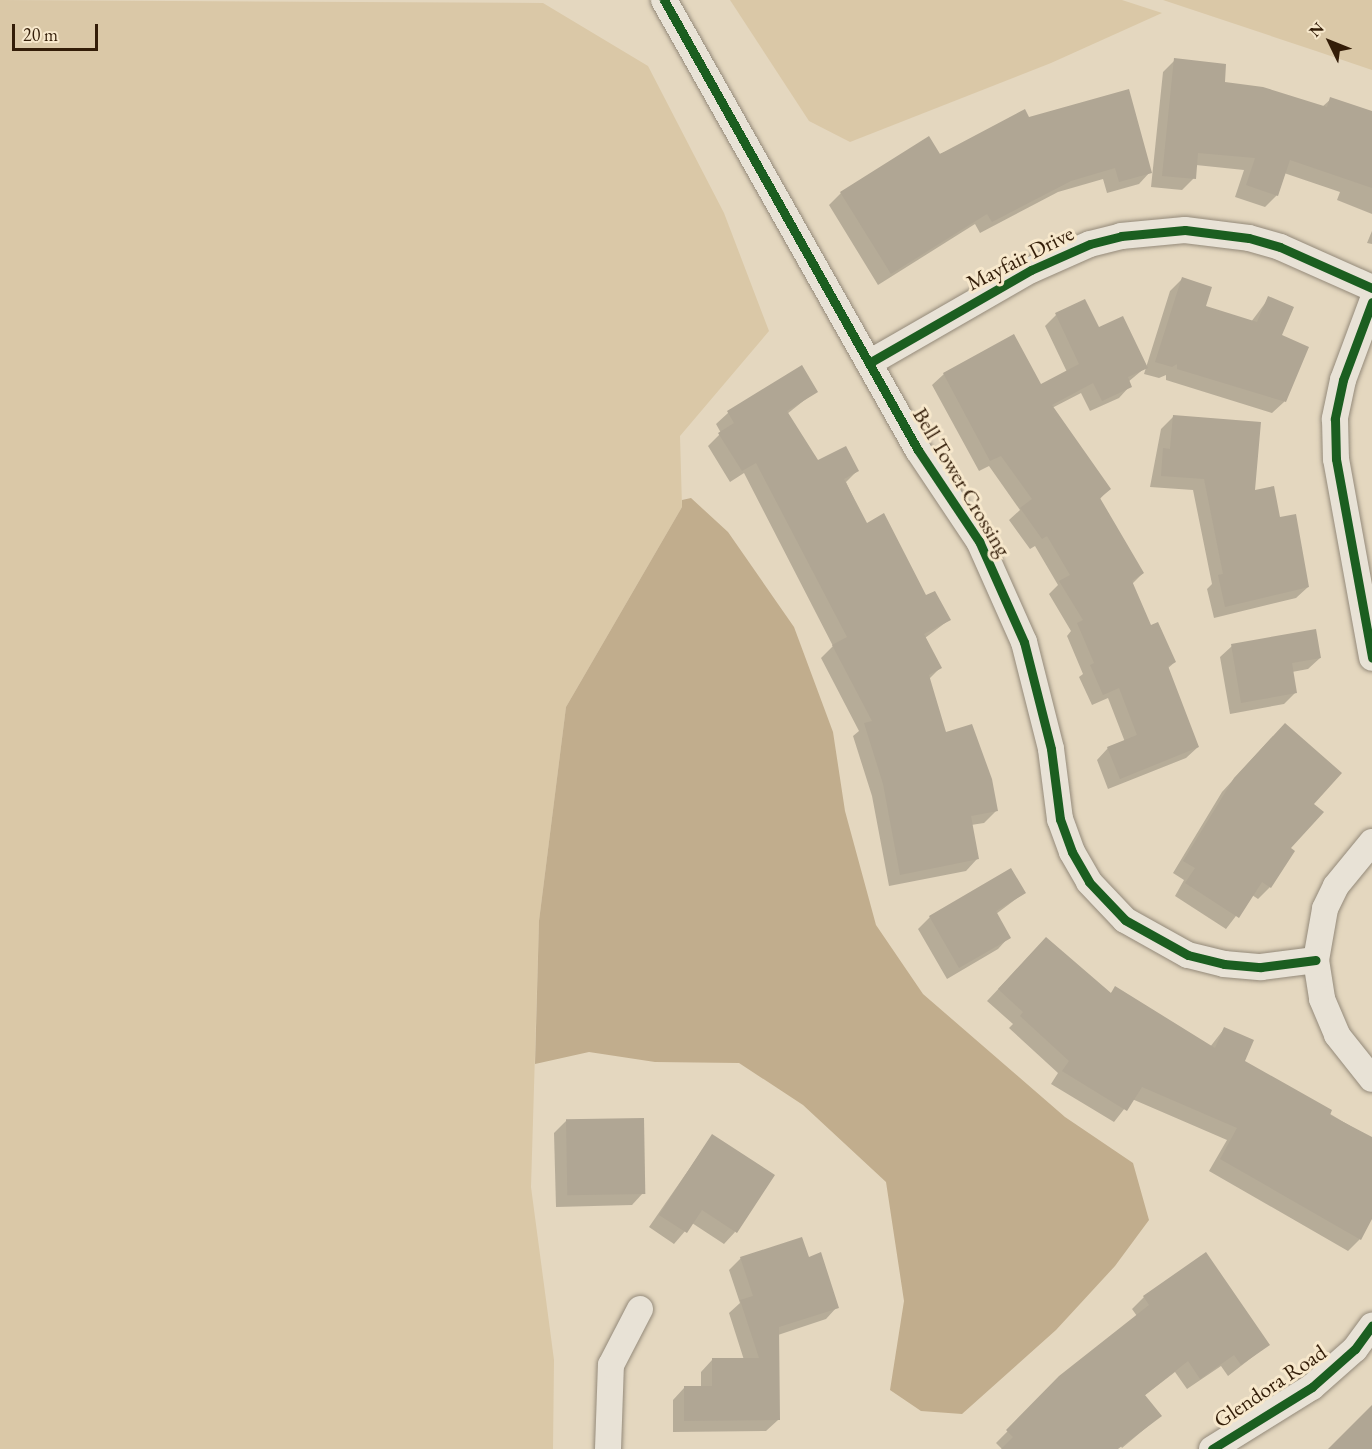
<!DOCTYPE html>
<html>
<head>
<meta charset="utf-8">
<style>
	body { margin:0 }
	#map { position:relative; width:1372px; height:1449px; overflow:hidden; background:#e4d7bf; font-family:"EB Garamond",serif }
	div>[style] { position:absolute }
	.green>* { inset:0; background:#dac8a7 }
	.water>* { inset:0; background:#c1ad8d }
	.shadow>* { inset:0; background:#0003 }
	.building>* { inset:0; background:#b0a694; transform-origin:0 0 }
	.roads { filter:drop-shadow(0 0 2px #948a7a) drop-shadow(0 0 2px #948a7a) }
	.street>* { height:26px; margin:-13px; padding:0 13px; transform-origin:13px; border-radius:13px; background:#e8e2d6 }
	.cycleway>* { height:9px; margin:-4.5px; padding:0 4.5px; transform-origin:4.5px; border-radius:4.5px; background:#1b5e20 }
	span { translate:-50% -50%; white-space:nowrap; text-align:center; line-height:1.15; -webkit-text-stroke:6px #f7e8cc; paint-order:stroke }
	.street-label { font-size:22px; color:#331d08 }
	.north { position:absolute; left:1300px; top:12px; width:60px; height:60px; -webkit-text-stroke:4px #f7e8cc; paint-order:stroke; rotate:313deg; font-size:16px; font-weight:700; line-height:24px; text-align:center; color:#331d08 }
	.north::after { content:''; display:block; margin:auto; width:21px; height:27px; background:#331d08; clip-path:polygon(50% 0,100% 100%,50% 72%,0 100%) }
	.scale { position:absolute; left:12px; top:24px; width:86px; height:27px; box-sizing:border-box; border:3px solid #331d08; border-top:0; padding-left:8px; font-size:18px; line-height:21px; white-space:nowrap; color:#331d08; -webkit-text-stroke:4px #f7e8cc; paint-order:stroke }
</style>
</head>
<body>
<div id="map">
	<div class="green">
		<i style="clip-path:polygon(0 0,543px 3px,648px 66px,724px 213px,769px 331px,680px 436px,682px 507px,566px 707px,539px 921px,531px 1187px,554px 1360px,553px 1449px,0 1449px)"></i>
		<i style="clip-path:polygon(730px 0,1122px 0,1162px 13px,1051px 63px,850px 142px,809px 121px)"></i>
		<i style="clip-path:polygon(1163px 0,1372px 0,1372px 70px,1316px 51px)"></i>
	</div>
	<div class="water">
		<i style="clip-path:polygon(691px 498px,728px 532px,794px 627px,833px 732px,845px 811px,876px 925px,923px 994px,1065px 1117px,1133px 1163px,1149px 1220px,1115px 1266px,1056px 1330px,962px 1414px,921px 1411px,890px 1390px,904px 1301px,886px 1182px,803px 1105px,739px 1063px,655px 1062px,589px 1052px,535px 1064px,539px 921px,566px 707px,682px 507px,682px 500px)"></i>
	</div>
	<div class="shadow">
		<i style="clip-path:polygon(1175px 60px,1223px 84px,1322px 107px,1331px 99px,1372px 125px,1372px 214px,1337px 200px,1340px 192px,1284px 173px,1277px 195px,1265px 207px,1235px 197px,1244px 170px,1196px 165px,1194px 178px,1182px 190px,1151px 187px,1163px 72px)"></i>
		<i style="clip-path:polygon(1028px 119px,1150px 172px,1139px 184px,1107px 193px,1103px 179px,1058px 192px,980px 233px,975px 224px,878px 285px,829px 205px,841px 193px)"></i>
		<i style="clip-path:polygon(1372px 231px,1372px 244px,1367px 243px)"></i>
		<i style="clip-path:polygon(1182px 279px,1204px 307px,1251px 322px,1269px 298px,1280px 336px,1307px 348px,1284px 402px,1272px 413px,1166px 380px,1166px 375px,1159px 378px,1144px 374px,1170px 291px)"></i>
		<i style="clip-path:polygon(1056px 315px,1098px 329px,1146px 367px,1128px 382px,1130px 386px,1119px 398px,1090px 411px,1081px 393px,1052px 408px,1109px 489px,1099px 500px,1143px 573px,1132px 584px,1151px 627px,1175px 662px,1167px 669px,1198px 747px,1186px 758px,1108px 789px,1097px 760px,1108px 748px,1125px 742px,1108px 698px,1092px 705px,1079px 677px,1083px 674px,1067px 636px,1071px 631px,1049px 594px,1058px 585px,1035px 546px,1030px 549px,1009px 520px,1020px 510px,989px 466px,979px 471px,932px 385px,944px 374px,1013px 336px,1040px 386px,1067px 372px,1045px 326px)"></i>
		<i style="clip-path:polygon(801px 367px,816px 391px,787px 414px,817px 462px,857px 471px,846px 482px,866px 525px,925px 597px,949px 620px,925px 638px,940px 668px,928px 680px,945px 734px,996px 811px,984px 823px,971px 825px,977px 859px,966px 871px,889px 886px,872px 796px,853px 736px,859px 731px,821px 658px,833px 646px,744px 473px,730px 482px,708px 446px,721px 433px,716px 424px,728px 413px)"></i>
		<i style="clip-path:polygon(1173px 417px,1279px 519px,1308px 587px,1296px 598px,1214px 618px,1207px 589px,1212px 584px,1193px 490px,1150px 487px,1161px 429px)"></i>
		<i style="clip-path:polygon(1232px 646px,1320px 658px,1308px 669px,1292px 672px,1296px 692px,1284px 704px,1230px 714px,1220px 657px)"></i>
		<i style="clip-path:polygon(1273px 736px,1312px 804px,1288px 848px,1293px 851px,1270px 887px,1258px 899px,1252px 895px,1226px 929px,1175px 896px,1184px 880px,1173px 873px,1222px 792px)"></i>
		<i style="clip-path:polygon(1024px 893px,996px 914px,1009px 937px,998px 949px,947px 979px,918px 929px,930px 917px)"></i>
		<i style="clip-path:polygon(1034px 951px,1110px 994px,1116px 988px,1210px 1047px,1224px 1029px,1243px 1062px,1372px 1139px,1372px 1216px,1360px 1239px,1348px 1251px,1209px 1171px,1227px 1140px,1132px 1099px,1114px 1122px,1051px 1084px,1058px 1073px,1009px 1028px,1013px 1024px,987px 1001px)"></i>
		<i style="clip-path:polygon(566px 1121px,643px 1193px,632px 1205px,556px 1207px,554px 1133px)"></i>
		<i style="clip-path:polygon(712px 1136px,735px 1232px,724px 1244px,692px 1223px,674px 1244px,649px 1227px)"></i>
		<i style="clip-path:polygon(741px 1258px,808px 1259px,837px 1307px,826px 1319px,778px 1335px,778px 1420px,766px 1431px,673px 1432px,673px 1400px,684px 1388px,701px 1388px,701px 1372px,712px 1360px,744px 1360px,729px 1313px,740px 1303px,729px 1270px)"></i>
		<i style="clip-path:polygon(1144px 1297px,1268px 1345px,1228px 1376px,1221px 1366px,1187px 1389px,1175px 1372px,1144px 1396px,1160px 1416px,1122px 1448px,1120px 1445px,1117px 1449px,1002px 1449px,996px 1443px,1060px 1378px,1137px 1316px,1132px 1309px)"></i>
	</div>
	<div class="building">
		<i style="clip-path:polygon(1174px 58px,1226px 64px,1225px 82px,1263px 87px,1327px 107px,1330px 97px,1372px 111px,1372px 188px,1290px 160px,1278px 196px,1246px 185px,1255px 158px,1198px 153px,1196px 179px,1162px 176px)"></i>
		<i style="clip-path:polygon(1129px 89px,1152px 173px,1119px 182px,1115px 168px,1071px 181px,992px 222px,987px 214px,891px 274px,840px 192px,929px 136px,940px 154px,1025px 109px,1029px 117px)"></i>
		<i style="clip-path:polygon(1182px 277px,1212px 287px,1206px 306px,1257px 322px,1268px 296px,1294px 307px,1282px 335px,1309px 347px,1286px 402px,1177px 369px,1177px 364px,1172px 367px,1155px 362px)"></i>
		<i style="clip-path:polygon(1085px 299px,1099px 327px,1123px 316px,1148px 368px,1128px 377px,1132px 387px,1102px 401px,1093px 383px,1052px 405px,1111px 489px,1100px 498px,1144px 573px,1132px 581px,1151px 625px,1158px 622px,1176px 662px,1168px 666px,1199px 747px,1120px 779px,1107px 747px,1137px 735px,1119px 688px,1103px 695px,1090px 665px,1094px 663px,1077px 623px,1083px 620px,1059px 581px,1070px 575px,1047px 536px,1042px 539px,1020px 508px,1032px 499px,1001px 456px,990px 461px,943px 373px,1014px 334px,1041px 384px,1079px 364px,1055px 313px)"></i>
		<i style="clip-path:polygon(802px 365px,818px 392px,787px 411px,818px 460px,846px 446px,859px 471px,844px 479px,867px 523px,884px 513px,926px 595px,935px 591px,951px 620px,924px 634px,942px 668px,929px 675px,946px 732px,972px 724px,992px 779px,998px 811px,971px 816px,979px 859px,900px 875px,883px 784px,864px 723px,872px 721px,832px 645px,847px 637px,756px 463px,742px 471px,718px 433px,734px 423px,727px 411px)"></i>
		<i style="clip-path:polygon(1173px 415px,1261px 422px,1255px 490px,1274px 486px,1280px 517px,1296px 514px,1309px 587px,1225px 607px,1218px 575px,1223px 574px,1204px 479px,1161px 476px,1163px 448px,1170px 449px)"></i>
		<i style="clip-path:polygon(1316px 629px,1321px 658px,1292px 663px,1297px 693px,1241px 703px,1231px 644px)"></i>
		<i style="clip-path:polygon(1285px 723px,1342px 773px,1314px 804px,1324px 812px,1291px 848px,1295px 851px,1271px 888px,1262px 882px,1239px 918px,1185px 883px,1195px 868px,1183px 861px,1234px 778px)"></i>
		<i style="clip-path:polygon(1011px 868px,1026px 893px,996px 911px,1011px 938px,959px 968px,929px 916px)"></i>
		<i style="clip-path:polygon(1046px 937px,1111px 993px,1115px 986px,1215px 1048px,1224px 1027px,1254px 1040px,1245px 1061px,1332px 1110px,1330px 1115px,1372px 1137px,1372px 1219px,1361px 1240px,1220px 1159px,1237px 1128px,1142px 1087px,1127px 1111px,1062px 1071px,1069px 1061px,1020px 1016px,1023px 1012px,998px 989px)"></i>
		<i style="left:644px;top:1118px;width:76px;height:78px;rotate:89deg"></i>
		<i style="clip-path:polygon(712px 1134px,775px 1175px,737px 1233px,702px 1210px,687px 1233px,659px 1215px)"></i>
		<i style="clip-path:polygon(802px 1237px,809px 1257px,821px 1252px,839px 1308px,779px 1327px,780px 1420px,684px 1421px,684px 1386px,712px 1386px,712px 1358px,759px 1358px,740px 1300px,753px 1296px,740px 1257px)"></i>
		<i style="clip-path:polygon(1206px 1252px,1270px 1345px,1241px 1365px,1234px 1355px,1200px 1379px,1188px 1361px,1145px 1395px,1162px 1416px,1118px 1449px,1001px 1449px,1013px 1437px,1006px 1430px,1059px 1376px,1149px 1305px,1143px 1296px)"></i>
		<i style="clip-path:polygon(1372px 1405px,1372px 1449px,1328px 1449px)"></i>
	</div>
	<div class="roads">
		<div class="street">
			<i style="left:664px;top:0;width:517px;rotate:60.56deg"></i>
			<i style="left:918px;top:450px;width:110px;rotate:56.2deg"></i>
			<i style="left:979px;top:541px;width:111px;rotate:66deg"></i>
			<i style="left:1024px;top:642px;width:110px;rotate:75.8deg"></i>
			<i style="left:1051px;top:749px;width:71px;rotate:82.7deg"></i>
			<i style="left:1060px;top:819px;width:35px;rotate:70deg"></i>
			<i style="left:1072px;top:852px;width:34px;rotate:60deg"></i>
			<i style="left:1089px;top:882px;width:52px;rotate:46.5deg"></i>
			<i style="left:1125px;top:920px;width:72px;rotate:29.1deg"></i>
			<i style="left:1188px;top:955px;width:37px;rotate:14deg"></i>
			<i style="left:1224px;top:964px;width:37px;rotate:5deg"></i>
			<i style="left:1261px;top:967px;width:55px;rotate:-7.3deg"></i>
			<i style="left:1372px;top:302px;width:83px;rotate:110.4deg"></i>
			<i style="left:1343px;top:380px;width:40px;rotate:102deg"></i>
			<i style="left:1335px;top:419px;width:40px;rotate:88.6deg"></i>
			<i style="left:1336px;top:459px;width:202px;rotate:79.7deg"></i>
			<i style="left:869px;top:363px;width:187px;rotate:-29.9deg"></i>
			<i style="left:1031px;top:270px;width:64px;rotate:-23.8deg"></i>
			<i style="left:1090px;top:244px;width:32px;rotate:-14deg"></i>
			<i style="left:1121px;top:236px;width:64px;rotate:-5.4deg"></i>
			<i style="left:1185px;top:230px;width:64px;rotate:7.1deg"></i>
			<i style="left:1249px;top:238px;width:32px;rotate:16deg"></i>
			<i style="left:1280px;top:247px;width:101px;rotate:24deg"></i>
			<i style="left:1372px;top:842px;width:57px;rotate:129.3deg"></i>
			<i style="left:1336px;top:886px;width:25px;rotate:116deg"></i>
			<i style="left:1325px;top:909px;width:52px;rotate:100deg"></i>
			<i style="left:1316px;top:960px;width:39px;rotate:81deg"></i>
			<i style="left:1322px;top:999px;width:39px;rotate:67deg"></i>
			<i style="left:1337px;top:1035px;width:56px;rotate:51.5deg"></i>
			<i style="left:608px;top:1449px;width:84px;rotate:-88deg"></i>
			<i style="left:611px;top:1365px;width:63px;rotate:-62.6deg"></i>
			<i style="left:1212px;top:1449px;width:118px;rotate:-31.8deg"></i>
			<i style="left:1312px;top:1387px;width:57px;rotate:-41.5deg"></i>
			<i style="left:1355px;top:1349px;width:29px;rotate:-54deg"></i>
		</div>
	</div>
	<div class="cycleway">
		<i style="left:664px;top:0;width:517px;rotate:60.56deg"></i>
		<i style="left:918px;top:450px;width:110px;rotate:56.2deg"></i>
		<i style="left:979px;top:541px;width:111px;rotate:66deg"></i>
		<i style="left:1024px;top:642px;width:110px;rotate:75.8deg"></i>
		<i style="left:1051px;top:749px;width:71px;rotate:82.7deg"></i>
		<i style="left:1060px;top:819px;width:35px;rotate:70deg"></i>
		<i style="left:1072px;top:852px;width:34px;rotate:60deg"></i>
		<i style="left:1089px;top:882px;width:52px;rotate:46.5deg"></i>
		<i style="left:1125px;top:920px;width:72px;rotate:29.1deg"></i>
		<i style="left:1188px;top:955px;width:37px;rotate:14deg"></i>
		<i style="left:1224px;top:964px;width:37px;rotate:5deg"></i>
		<i style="left:1261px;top:967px;width:55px;rotate:-7.3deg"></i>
		<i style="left:1372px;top:302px;width:83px;rotate:110.4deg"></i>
		<i style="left:1343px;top:380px;width:40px;rotate:102deg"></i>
		<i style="left:1335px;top:419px;width:40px;rotate:88.6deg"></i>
		<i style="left:1336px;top:459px;width:202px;rotate:79.7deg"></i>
		<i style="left:869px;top:363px;width:187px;rotate:-29.9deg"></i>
		<i style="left:1031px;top:270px;width:64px;rotate:-23.8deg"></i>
		<i style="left:1090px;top:244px;width:32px;rotate:-14deg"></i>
		<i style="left:1121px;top:236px;width:64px;rotate:-5.4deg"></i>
		<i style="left:1185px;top:230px;width:64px;rotate:7.1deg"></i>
		<i style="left:1249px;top:238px;width:32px;rotate:16deg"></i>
		<i style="left:1280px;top:247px;width:101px;rotate:24deg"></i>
		<i style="left:1212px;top:1449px;width:118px;rotate:-31.8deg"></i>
		<i style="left:1312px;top:1387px;width:57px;rotate:-41.5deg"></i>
		<i style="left:1355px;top:1349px;width:29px;rotate:-54deg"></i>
	</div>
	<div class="street-label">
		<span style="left:1020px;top:258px;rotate:-27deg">Mayfair Drive</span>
		<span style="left:962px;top:482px;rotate:59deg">Bell Tower Crossing</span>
		<span style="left:1270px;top:1386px;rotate:-34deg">Glendora Road</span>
	</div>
	<div class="north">N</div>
	<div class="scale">20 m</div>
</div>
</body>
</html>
